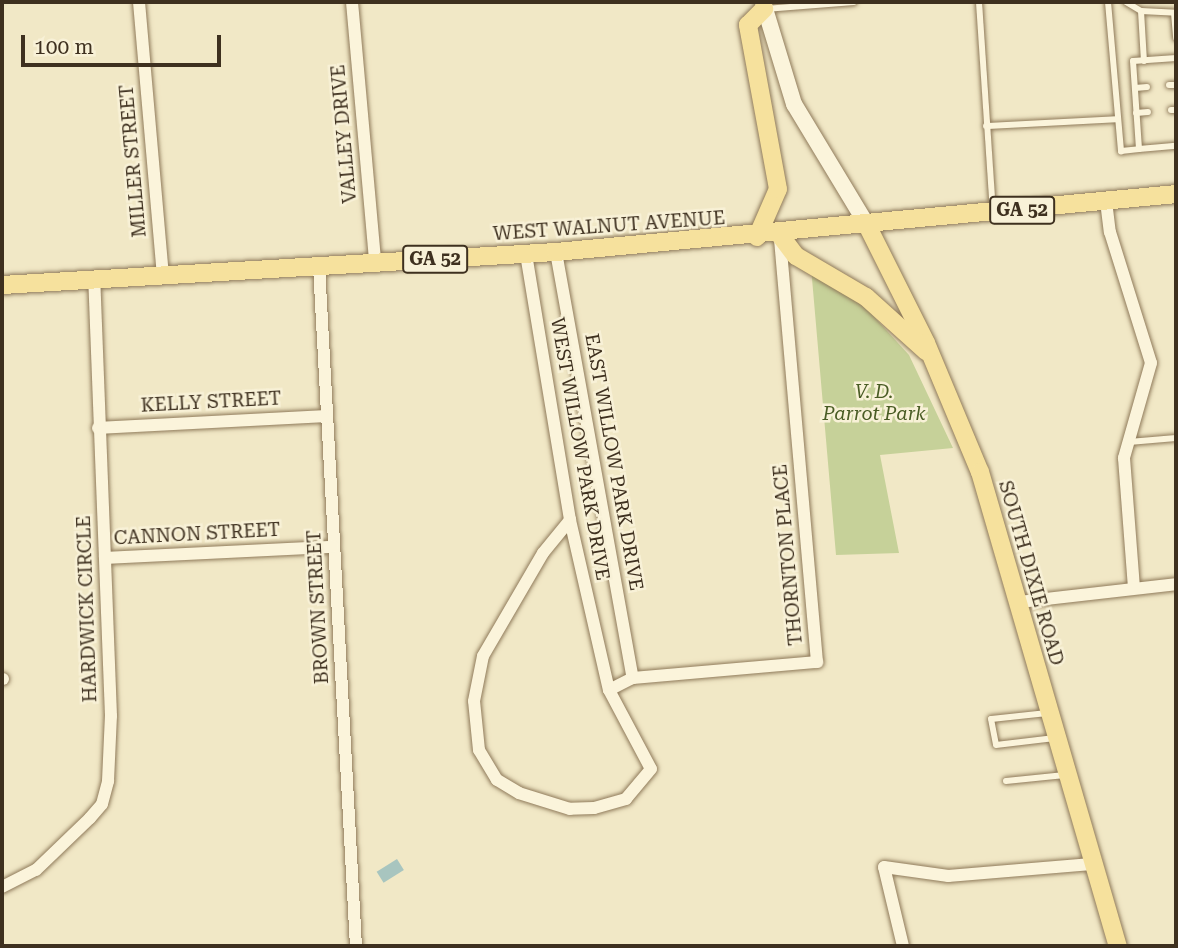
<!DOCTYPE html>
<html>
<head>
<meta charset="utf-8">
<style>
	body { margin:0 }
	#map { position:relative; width:1178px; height:948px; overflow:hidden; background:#f1e8c6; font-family:"Roboto Serif",serif }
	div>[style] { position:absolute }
	.green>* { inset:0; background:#c6d199 }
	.water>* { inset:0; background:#a8c5bf; transform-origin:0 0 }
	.roads { filter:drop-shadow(0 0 2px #8f7a5a) drop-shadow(0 0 2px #8f7a5a) }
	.lane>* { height:6px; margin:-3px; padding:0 3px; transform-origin:3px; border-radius:3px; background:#fbf4db }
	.street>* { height:12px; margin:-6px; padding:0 6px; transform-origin:6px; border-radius:6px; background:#fbf4db }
	.secondary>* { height:16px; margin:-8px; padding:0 8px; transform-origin:8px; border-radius:8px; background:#fbf4db }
	.primary>* { height:18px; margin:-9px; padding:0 9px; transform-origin:9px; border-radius:9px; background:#f6e19d }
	span { translate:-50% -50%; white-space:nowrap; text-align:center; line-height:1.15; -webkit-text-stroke:5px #f8f1d7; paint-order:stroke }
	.shield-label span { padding:2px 5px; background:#f8f1d7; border:2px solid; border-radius:5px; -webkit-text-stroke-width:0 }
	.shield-label { font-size:18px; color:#3e301f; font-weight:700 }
	.street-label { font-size:19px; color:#3e301f }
	.park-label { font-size:19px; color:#495c24; font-style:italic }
	.frame { position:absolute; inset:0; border:4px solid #3e301f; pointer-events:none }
	.scale { position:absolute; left:21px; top:35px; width:200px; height:32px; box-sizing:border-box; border:4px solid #3e301f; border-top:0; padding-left:9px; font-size:21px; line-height:24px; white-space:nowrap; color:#3e301f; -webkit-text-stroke:5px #f8f1d7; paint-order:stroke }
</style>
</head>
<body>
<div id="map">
	<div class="green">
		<i style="clip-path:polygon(811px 267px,856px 297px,909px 355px,953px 448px,880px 455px,899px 553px,836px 555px)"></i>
	</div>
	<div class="water">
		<i style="left:397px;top:859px;width:13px;height:24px;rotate:58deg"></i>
	</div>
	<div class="roads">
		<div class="lane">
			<i style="left:979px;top:2px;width:209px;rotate:86.2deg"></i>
			<i style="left:1108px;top:2px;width:150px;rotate:85deg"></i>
			<i style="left:1121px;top:151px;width:18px;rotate:-6deg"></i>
			<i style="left:1126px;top:2px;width:17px;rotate:31deg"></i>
			<i style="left:1141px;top:11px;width:35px;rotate:3deg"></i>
			<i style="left:765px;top:9px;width:89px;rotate:-4.5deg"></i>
			<i style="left:1141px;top:11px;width:50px;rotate:86.6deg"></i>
			<i style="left:1174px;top:13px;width:25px;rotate:85deg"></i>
			<i style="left:1176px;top:58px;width:43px;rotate:176deg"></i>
			<i style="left:1133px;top:61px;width:88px;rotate:86.1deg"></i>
			<i style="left:1139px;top:149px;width:37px;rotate:-5deg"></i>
			<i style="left:1169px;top:85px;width:7px"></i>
			<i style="left:1135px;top:88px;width:12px;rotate:-5deg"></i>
			<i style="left:1171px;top:110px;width:5px"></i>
			<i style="left:1136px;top:113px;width:12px;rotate:-5deg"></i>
			<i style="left:986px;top:126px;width:132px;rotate:-3deg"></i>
			<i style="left:1129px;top:442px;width:47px;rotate:-4.9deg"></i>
			<i style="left:1047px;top:713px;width:56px;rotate:173.9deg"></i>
			<i style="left:991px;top:719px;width:26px;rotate:79deg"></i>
			<i style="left:996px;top:745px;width:59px;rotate:-6.8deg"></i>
			<i style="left:1006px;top:781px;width:59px;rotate:-5.8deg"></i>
		</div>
		<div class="street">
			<i style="left:139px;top:2px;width:274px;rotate:85deg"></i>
			<i style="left:352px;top:2px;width:261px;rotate:84.9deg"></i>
			<i style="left:1106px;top:201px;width:31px;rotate:83deg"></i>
			<i style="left:1110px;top:232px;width:137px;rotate:72.6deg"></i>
			<i style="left:1151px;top:363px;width:99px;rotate:105.9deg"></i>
			<i style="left:1124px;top:458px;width:130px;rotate:85.6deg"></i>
			<i style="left:556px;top:252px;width:433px;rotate:79.8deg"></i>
			<i style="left:526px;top:254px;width:270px;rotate:80.6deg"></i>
			<i style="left:570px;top:520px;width:174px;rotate:77.1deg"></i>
			<i style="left:609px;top:690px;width:89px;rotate:62deg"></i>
			<i style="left:651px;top:769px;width:39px;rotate:130deg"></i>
			<i style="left:626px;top:799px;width:33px;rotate:164deg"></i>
			<i style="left:594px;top:808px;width:24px;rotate:178deg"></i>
			<i style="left:570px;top:809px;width:53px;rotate:-162.6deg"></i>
			<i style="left:519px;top:793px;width:26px;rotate:-149deg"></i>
			<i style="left:497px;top:780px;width:35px;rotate:-121deg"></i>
			<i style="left:479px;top:750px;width:49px;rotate:-95.8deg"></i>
			<i style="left:474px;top:701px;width:46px;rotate:-78.7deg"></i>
			<i style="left:483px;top:656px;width:119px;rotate:-59.8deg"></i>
			<i style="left:543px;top:553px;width:43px;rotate:-50.7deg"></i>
			<i style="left:319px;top:266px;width:681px;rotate:86.89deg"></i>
			<i style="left:98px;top:428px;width:228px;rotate:-3deg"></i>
			<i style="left:105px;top:558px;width:228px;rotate:-2.8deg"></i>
			<i style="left:1019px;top:602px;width:158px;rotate:-6.5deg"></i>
			<i style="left:2px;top:679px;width:1px"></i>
			<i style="left:609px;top:690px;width:27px;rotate:-27deg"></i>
			<i style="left:633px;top:678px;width:185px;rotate:-5deg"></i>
			<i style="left:817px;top:662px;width:429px;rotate:-95deg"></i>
			<i style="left:2px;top:887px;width:38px;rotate:-27deg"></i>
			<i style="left:36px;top:870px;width:75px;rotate:-43.9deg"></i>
			<i style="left:90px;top:818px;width:18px;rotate:-49deg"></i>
			<i style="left:102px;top:804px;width:24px;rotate:-75deg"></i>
			<i style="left:108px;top:781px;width:65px;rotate:-87.4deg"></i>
			<i style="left:111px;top:716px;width:437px;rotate:-92.2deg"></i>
			<i style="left:903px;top:946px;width:81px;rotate:-103.5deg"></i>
			<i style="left:884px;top:867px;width:65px;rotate:8deg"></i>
			<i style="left:948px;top:876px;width:144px;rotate:-4.8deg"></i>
		</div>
		<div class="secondary">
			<i style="left:763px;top:2px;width:107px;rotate:73.1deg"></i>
			<i style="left:794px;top:104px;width:141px;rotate:58.9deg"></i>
		</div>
		<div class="primary">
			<i style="left:867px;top:225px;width:132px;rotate:63.4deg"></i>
			<i style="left:926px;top:343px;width:140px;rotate:67.3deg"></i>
			<i style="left:980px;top:472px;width:494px;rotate:73.8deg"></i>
			<i style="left:780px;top:235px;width:26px;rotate:53deg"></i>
			<i style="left:796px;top:256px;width:81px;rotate:30.4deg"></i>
			<i style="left:866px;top:297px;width:81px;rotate:42deg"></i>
			<i style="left:757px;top:237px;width:52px;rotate:-66.4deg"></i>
			<i style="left:778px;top:189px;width:167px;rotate:-100.4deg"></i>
			<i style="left:748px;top:25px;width:23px;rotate:-45deg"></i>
			<i style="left:2px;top:285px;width:555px;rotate:-3.41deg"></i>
			<i style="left:556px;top:252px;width:623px;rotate:-5.34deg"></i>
		</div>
	</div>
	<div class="shield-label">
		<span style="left:1022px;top:210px">GA 52</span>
		<span style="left:435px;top:259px">GA 52</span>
	</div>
	<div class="street-label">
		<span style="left:344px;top:134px;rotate:-95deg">VALLEY DRIVE</span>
		<span style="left:133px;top:161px;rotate:-95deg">MILLER STREET</span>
		<span style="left:609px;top:226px;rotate:-4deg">WEST WALNUT AVENUE</span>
		<span style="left:211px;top:402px;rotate:-3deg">KELLY STREET</span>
		<span style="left:580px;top:449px;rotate:80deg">WEST WILLOW PARK DRIVE</span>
		<span style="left:614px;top:462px;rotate:80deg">EAST WILLOW PARK DRIVE</span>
		<span style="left:197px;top:534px;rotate:-3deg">CANNON STREET</span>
		<span style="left:788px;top:555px;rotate:-95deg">THORNTON PLACE</span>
		<span style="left:1031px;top:573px;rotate:74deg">SOUTH DIXIE ROAD</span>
		<span style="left:318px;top:607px;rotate:-93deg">BROWN STREET</span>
		<span style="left:87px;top:609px;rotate:-92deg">HARDWICK CIRCLE</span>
	</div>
	<div class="park-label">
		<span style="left:874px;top:403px">V. D.<br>Parrot Park</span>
	</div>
	<div class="frame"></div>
	<div class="scale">100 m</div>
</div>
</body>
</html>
